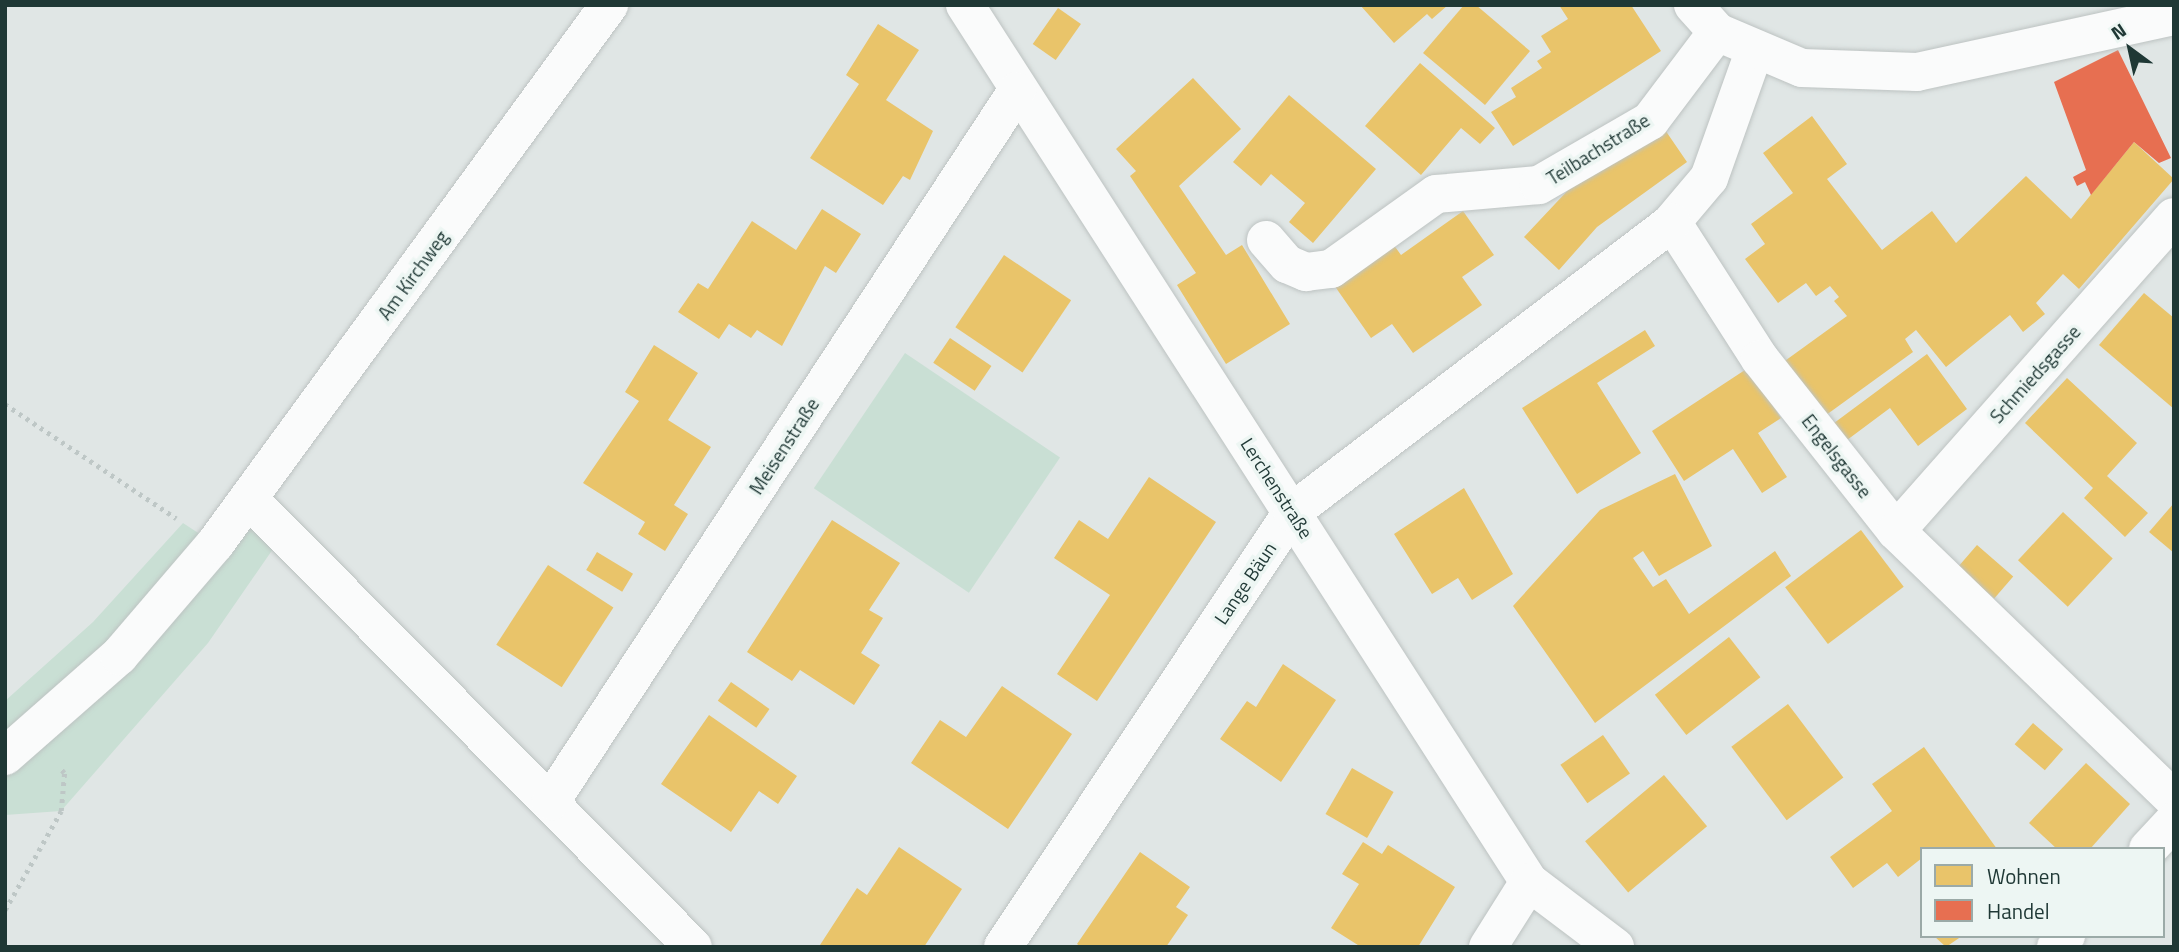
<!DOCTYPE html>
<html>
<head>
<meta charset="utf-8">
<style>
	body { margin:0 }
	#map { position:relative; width:2179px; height:952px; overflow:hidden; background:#e0e6e5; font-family:"Titillium Web",sans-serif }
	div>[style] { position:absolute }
	.green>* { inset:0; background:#c9dfd4; transform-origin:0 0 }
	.homes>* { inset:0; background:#e9c46a; transform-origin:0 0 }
	.shops>* { inset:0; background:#e76f51 }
	.path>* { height:4.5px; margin-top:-2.25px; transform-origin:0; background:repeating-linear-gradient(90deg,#bec7c6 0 3.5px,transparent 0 8.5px) }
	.roads { filter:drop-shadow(0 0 2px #bdc3c2) drop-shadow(0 0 2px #bdc3c2) }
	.minor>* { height:38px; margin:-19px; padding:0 19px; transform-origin:19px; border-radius:19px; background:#fafbfb }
	.tertiary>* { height:38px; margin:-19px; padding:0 19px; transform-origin:19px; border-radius:19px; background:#fafbfb }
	span { translate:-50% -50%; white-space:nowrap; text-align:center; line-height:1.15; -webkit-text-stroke:7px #edf6f3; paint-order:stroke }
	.street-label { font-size:19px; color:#1f3835 }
	.frame { position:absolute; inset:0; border:7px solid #1f3835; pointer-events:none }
	.legend { position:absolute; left:1920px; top:847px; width:245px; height:91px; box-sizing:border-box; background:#edf6f3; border:2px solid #9baaa7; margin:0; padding:9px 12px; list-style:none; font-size:21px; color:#1f3835 }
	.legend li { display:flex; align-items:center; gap:14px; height:35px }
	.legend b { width:35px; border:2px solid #9baaa7 }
	.north { position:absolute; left:2095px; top:14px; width:70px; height:70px; -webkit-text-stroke:5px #edf6f3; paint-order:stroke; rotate:327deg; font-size:19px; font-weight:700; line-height:28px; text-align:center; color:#1f3835 }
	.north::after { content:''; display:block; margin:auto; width:24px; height:32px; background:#1f3835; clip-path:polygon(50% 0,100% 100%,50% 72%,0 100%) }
</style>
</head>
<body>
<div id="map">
	<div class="green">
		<i style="left:905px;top:353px;width:187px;height:163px;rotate:34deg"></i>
		<i style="clip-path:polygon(250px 500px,284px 533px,208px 643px,61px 811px,5px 815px,5px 701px,93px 622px,183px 523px,215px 544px)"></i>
	</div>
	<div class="homes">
		<i style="clip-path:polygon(1360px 5px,1448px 5px,1432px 19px,1427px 14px,1394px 43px)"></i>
		<i style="clip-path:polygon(1464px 5px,1476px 5px,1530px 51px,1485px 105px,1423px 53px)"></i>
		<i style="clip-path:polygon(1559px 5px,1631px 5px,1661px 51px,1513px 146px,1491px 112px,1516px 97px,1511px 88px,1542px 68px,1537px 61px,1551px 52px,1541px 36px,1568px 19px)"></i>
		<i style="left:1058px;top:8px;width:28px;height:44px;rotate:35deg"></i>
		<i style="clip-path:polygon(878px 24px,919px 50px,886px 100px,933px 131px,910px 180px,903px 176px,883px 205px,810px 158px,859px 84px,846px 75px)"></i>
		<i style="clip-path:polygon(1420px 63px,1495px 128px,1480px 144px,1461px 128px,1421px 175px,1365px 126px)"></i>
		<i style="clip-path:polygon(1193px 78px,1241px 129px,1179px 186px,1226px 255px,1242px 245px,1290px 324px,1226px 364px,1177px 285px,1196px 273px,1130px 176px,1136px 171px,1116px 149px)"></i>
		<i style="clip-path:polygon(1289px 95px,1376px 169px,1313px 243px,1289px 222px,1305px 203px,1271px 174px,1261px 186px,1233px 162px)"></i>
		<i style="clip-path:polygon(1812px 116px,1847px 164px,1827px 179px,1882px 250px,1932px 211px,1956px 243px,2026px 176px,2071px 219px,2134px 142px,2174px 179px,2079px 289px,2063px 274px,2036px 303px,2045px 314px,2023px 332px,2010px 315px,1946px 367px,1916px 330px,1905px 339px,1913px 352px,1822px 418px,1782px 363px,1847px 316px,1834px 301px,1839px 297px,1830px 286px,1816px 296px,1806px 283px,1778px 303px,1745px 259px,1765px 244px,1751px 224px,1793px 193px,1763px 153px)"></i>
		<i style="clip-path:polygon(1661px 124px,1687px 162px,1597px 227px,1559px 270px,1524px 237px,1570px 188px)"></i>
		<i style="clip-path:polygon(822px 209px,861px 234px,836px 273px,825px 266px,782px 346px,757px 330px,751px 338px,729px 324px,719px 339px,678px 312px,698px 283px,708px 289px,752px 221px,796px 250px)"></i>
		<i style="clip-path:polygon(1463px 211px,1494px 255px,1462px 277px,1482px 305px,1413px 353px,1392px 324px,1371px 338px,1334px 285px,1393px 244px,1401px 255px)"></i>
		<i style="left:1004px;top:255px;width:81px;height:87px;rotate:34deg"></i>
		<i style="clip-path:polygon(2144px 293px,2174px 318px,2174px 409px,2099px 345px)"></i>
		<i style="clip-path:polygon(1645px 330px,1655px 346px,1597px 383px,1641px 453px,1577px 494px,1522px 408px)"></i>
		<i style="left:950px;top:338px;width:50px;height:30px;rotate:34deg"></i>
		<i style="clip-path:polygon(654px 345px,698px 373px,668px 420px,711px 447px,674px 505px,688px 514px,665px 551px,638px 534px,645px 522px,583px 483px,639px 401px,625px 392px)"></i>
		<i style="clip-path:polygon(1927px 354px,1967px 409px,1918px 446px,1890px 408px,1839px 446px,1826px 429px)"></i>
		<i style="clip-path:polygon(1748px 368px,1781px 418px,1758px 433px,1787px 477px,1762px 493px,1733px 449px,1684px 481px,1652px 431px)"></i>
		<i style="clip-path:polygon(2067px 378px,2137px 443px,2107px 476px,2148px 513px,2125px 537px,2084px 498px,2093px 488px,2025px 423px)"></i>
		<i style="clip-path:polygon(1675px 474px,1712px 546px,1659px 576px,1643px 551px,1633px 558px,1653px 587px,1666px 579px,1689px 614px,1775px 551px,1791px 576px,1595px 723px,1513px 606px,1600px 510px)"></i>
		<i style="clip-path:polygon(1149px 477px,1216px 522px,1097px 701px,1057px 674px,1110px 595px,1054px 558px,1079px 520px,1108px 539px)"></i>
		<i style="clip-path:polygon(1464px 488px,1513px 574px,1472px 600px,1458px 578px,1432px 594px,1394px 534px)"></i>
		<i style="clip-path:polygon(2174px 503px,2174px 553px,2149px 532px)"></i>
		<i style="left:2063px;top:512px;width:68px;height:66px;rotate:43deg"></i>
		<i style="clip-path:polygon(832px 520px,900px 563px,869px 610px,883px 618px,861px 653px,880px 665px,854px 705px,800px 670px,792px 681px,747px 652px)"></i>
		<i style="left:1861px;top:530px;width:71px;height:95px;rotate:53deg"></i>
		<i style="left:1977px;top:545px;width:48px;height:29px;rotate:41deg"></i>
		<i style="left:597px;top:552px;width:42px;height:21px;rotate:31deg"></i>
		<i style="left:548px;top:565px;width:78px;height:95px;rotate:33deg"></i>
		<i style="left:1729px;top:637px;width:51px;height:94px;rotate:52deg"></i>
		<i style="clip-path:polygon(1283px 664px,1336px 700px,1281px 782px,1220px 739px,1247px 701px,1256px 707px)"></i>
		<i style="left:731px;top:682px;width:47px;height:23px;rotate:35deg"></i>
		<i style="clip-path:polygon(1002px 686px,1072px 734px,1008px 829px,911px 763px,940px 720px,966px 737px)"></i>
		<i style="left:1788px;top:704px;width:92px;height:71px;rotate:53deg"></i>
		<i style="clip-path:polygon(709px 715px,797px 776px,778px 804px,759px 791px,731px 832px,661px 784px)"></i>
		<i style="left:2033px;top:723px;width:40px;height:28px;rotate:41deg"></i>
		<i style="left:1603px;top:735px;width:47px;height:52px;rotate:55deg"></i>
		<i style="clip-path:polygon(1924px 747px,1997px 849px,1922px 849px,1922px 858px,1898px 877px,1887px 863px,1853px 888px,1830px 857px,1892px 811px,1872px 784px)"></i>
		<i style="clip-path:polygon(2086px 763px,2130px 804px,2090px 849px,2057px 849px,2029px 823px)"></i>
		<i style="left:1352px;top:768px;width:48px;height:53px;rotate:30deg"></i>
		<i style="left:1664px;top:775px;width:67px;height:103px;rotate:50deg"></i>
		<i style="clip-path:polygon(1363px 842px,1382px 854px,1388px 845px,1455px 887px,1418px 947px,1361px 947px,1331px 928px,1359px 884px,1342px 874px)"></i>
		<i style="clip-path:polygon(899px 847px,962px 889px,924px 947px,820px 945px,857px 888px,867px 895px)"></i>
		<i style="clip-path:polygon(1140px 852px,1190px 887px,1176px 907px,1188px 915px,1166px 947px,1081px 947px,1077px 944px)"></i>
		<i style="clip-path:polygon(1934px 936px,1962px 936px,1946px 947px)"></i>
	</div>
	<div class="shops">
		<i style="clip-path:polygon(2118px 50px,2171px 158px,2159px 163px,2134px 142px,2091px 195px,2085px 182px,2077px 186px,2073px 177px,2086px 170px,2054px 82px)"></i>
	</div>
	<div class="path">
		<i style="left:5px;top:404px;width:206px;rotate:33.7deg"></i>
		<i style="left:5px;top:910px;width:114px;rotate:-60.5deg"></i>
		<i style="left:61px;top:811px;width:38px;rotate:-85deg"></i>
		<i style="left:64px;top:773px;width:8px;rotate:-130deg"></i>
	</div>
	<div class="roads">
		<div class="minor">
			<i style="left:965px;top:5px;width:1043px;rotate:57.25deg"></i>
			<i style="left:1529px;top:882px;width:108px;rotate:37.1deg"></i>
			<i style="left:1755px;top:49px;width:137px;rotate:109.6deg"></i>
			<i style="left:1709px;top:178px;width:57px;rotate:130.1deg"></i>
			<i style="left:1672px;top:222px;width:163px;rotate:57.3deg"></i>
			<i style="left:1760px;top:359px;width:219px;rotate:51.7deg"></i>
			<i style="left:1896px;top:531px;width:386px;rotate:44deg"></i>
			<i style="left:1266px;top:240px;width:32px;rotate:49deg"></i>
			<i style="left:1287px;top:264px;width:21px;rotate:23deg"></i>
			<i style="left:1306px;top:272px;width:25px;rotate:-7deg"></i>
			<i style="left:1331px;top:269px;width:129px;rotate:-35.5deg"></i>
			<i style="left:1436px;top:194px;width:103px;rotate:-5deg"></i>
			<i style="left:1539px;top:185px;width:128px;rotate:-30deg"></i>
			<i style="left:1650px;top:121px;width:111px;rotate:-53deg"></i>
			<i style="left:250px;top:500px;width:629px;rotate:45.26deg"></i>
			<i style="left:1896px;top:531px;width:419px;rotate:-48.5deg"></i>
			<i style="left:551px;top:801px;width:849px;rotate:-56.72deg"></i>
			<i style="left:2148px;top:849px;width:38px;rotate:-47deg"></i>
			<i style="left:1003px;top:947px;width:522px;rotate:-56.4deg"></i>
			<i style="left:1292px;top:512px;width:478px;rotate:-37.3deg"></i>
			<i style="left:1488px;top:947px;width:77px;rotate:-57.8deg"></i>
			<i style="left:2056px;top:947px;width:15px;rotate:-48deg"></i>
		</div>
		<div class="tertiary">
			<i style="left:1693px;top:5px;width:36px;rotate:48deg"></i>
			<i style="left:1717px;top:32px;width:92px;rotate:23deg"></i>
			<i style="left:1802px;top:68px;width:115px;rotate:2deg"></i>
			<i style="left:1917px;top:72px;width:263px;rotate:-12.3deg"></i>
			<i style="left:5px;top:756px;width:152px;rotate:-41.3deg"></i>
			<i style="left:119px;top:656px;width:148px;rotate:-49.4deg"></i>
			<i style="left:215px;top:544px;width:668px;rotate:-53.83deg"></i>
		</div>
	</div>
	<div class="street-label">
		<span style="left:1598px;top:149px;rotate:-32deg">Teilbachstraße</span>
		<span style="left:413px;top:275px;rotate:-54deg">Am Kirchweg</span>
		<span style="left:2035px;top:374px;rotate:-48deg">Schmiedsgasse</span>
		<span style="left:784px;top:446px;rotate:-57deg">Meisenstraße</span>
		<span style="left:1837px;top:456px;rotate:52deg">Engelsgasse</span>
		<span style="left:1277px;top:488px;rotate:57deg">Lerchenstraße</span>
		<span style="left:1245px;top:583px;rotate:-56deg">Lange Bäun</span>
	</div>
	<div class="frame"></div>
	<ul class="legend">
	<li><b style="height:19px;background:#e9c46a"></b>Wohnen</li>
	<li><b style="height:19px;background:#e76f51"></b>Handel</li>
	</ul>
	<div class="north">N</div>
</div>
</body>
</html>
